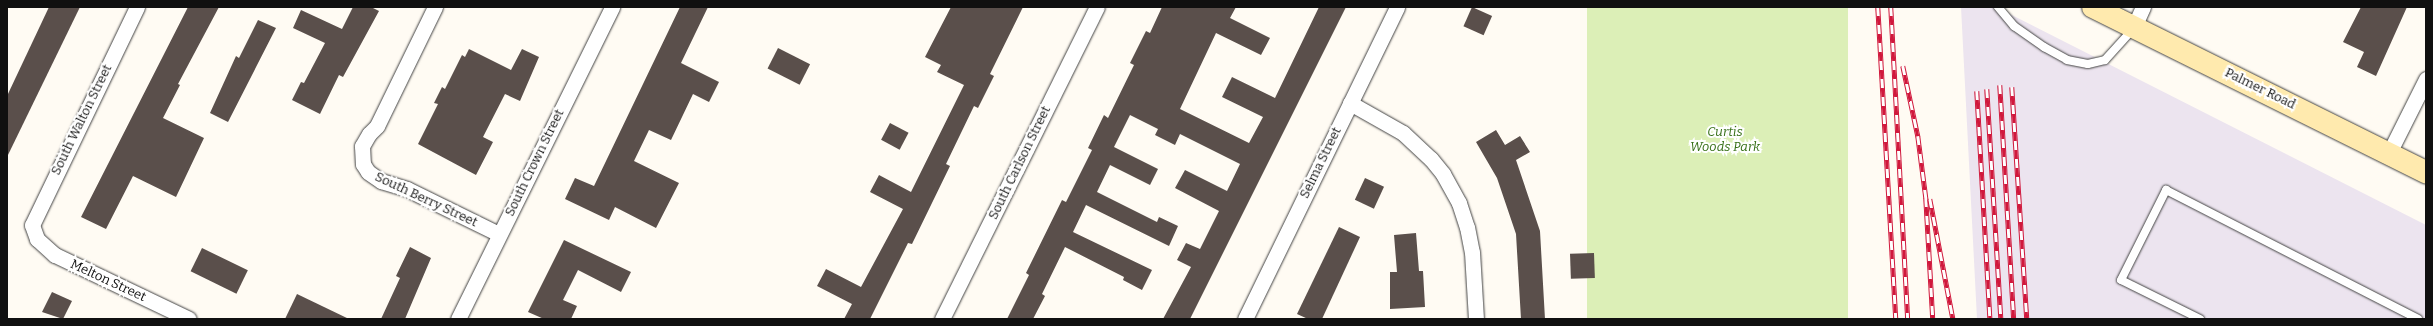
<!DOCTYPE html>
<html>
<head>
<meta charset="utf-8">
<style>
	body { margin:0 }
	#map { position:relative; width:2433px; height:326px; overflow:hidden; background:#fffbf3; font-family:Bitter,serif }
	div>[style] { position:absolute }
	.industrial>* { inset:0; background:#ece4ef }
	.green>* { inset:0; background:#dcefb7; transform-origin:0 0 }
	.building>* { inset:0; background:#5a4f4b; transform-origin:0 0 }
	.roads { filter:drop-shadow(0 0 1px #434343) drop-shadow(0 0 1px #434343) }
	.lane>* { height:8px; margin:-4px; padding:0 4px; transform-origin:4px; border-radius:4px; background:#fff }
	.street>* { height:15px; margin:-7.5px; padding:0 7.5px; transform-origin:7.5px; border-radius:7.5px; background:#fff }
	.secondary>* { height:22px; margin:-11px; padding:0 11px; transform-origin:11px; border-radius:11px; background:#ffeaae }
	.rail>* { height:4.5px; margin-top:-2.25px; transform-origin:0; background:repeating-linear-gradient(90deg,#fff 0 9px,#d0183c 0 18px); box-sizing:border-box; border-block:1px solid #d0183c }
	span { translate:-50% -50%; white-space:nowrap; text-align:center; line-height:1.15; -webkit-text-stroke:4px #fff; paint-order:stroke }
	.street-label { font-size:13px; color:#101010 }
	.park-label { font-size:13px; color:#377018; font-style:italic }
	.frame { position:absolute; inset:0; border:8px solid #101010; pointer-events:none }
</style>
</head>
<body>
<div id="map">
	<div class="industrial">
		<i style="clip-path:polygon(1961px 7px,1996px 7px,2426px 225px,2426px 319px,1977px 319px)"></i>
	</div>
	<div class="green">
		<i style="left:1587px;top:7px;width:261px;height:313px"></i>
	</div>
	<div class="building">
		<i style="clip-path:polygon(49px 7px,80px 7px,7px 157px,7px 96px)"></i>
		<i style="clip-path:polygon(188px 7px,219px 7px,178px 84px,180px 85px,163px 118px,204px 138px,176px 197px,133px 176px,106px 229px,81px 217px)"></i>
		<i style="clip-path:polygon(353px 7px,371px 7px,379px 11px,343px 77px,339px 75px,320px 114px,292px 100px,301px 82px,304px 83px,325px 43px,293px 28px,301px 10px,342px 29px)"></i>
		<i style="clip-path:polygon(680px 7px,708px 7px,681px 63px,719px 82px,709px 102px,693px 94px,671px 140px,649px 130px,634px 161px,679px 183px,656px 228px,615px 207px,609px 220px,565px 199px,575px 178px,594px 186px)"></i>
		<i style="clip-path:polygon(951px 7px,1023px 7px,990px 74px,994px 76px,978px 108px,974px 106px,946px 164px,950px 166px,912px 244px,908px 243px,870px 319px,844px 319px,852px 304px,817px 286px,826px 269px,861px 287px,903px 209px,870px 192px,879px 175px,911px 192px,964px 85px,937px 72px,941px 65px,925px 57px)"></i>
		<i style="clip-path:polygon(1162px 7px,1236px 7px,1230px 18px,1270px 38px,1261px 55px,1216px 33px,1180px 109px,1249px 143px,1263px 117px,1222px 97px,1232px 77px,1275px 98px,1319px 7px,1346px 7px,1190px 319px,1163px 319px,1191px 267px,1177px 260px,1186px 243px,1200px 249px,1219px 211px,1175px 188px,1185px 170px,1227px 191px,1240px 164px,1180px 134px,1175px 145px,1155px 135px,1158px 129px,1130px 115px,1114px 147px,1158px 169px,1150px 185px,1110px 165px,1097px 192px,1157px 222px,1159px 217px,1178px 226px,1169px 246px,1086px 205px,1073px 232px,1152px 270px,1142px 290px,1123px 280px,1124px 277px,1065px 247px,1042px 294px,1045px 296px,1033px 319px,1007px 319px,1029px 275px,1026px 273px,1062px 200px,1066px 202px,1092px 150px,1088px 148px,1104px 115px,1108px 118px,1134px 65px,1130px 63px,1146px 31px,1150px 33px)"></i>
		<i style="left:1472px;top:7px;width:22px;height:21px;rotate:24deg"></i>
		<i style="clip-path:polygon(2361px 7px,2407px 7px,2376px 76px,2357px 67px,2364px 52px,2343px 42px)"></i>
		<i style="clip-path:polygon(258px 20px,276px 28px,228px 122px,210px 113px,236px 56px,239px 58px)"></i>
		<i style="left:778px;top:48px;width:36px;height:23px;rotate:27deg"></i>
		<i style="clip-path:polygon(469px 49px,511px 70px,522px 49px,539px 57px,520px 101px,505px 94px,483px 137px,493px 142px,476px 175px,418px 144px,438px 104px,434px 103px,442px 87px,445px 89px,462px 55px,465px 57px)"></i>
		<i style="left:890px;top:123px;width:21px;height:19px;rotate:28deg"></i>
		<i style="clip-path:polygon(1496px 130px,1505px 145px,1520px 136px,1530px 152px,1516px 160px,1540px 231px,1545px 319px,1521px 319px,1516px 234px,1497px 178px,1476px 142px)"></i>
		<i style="left:1365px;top:178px;width:21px;height:24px;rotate:25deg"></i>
		<i style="clip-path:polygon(1339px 227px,1360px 237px,1322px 319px,1308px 319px,1297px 314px)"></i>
		<i style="clip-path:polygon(1416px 233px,1419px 271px,1423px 271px,1425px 307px,1390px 309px,1390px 272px,1397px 272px,1394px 235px)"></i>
		<i style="clip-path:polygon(564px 240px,631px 272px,621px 292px,578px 270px,563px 300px,577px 306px,571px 319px,544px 319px,528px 312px)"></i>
		<i style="clip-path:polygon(410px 247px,431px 258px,405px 319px,381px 319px,400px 278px,396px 276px)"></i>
		<i style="left:202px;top:248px;width:51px;height:26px;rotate:26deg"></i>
		<i style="left:1594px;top:253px;width:25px;height:24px;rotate:88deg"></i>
		<i style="clip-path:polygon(52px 292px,72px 301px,63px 319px,42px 312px)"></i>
		<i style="clip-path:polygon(297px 294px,349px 319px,285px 319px)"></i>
	</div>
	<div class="roads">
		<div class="lane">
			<i style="left:1998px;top:7px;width:25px;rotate:50deg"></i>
			<i style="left:2014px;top:26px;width:37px;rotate:35deg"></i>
			<i style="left:2044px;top:47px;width:26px;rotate:29deg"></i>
			<i style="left:2067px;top:60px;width:21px;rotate:11deg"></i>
			<i style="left:2088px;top:64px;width:17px;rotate:-13deg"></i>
			<i style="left:2105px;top:60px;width:43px;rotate:-47.8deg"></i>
			<i style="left:2200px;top:319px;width:88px;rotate:-153.7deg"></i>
			<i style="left:2121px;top:280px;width:101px;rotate:-63.4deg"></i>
			<i style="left:2166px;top:190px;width:283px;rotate:27.1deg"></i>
		</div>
		<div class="street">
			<i style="left:137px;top:7px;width:242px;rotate:115.7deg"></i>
			<i style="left:32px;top:225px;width:15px;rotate:70deg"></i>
			<i style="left:37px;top:239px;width:24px;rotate:42deg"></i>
			<i style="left:55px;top:255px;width:148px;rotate:25.5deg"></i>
			<i style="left:435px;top:7px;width:132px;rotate:116deg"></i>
			<i style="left:377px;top:126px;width:11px;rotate:135deg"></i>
			<i style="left:369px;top:134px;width:14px;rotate:120deg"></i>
			<i style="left:362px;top:146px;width:18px;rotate:87deg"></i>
			<i style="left:363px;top:164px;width:9px;rotate:58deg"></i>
			<i style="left:368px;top:172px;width:16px;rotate:35deg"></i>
			<i style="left:381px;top:181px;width:27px;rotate:17deg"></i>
			<i style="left:407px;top:189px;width:102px;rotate:26.1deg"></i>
			<i style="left:2134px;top:27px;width:22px;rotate:-66deg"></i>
			<i style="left:1350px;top:103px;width:61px;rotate:29.5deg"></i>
			<i style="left:1403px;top:133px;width:38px;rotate:43deg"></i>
			<i style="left:1431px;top:159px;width:19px;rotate:51deg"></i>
			<i style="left:1443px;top:174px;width:33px;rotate:61deg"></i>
			<i style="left:1459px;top:203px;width:25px;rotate:72deg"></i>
			<i style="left:1467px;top:227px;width:25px;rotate:79deg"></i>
			<i style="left:1472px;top:252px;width:67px;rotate:86.6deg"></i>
			<i style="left:2389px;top:153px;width:83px;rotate:-63.4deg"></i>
			<i style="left:458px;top:319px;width:348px;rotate:-63.7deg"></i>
			<i style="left:942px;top:319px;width:348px;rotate:-63.6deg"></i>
			<i style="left:1245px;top:319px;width:347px;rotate:-64deg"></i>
		</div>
		<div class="secondary">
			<i style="left:2093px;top:7px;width:372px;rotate:26.4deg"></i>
		</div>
	</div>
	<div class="rail">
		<i style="left:1878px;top:7px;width:313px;rotate:86.7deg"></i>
		<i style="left:1891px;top:7px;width:312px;rotate:86.9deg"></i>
		<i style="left:1903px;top:66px;width:72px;rotate:77.9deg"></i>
		<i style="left:1918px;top:136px;width:63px;rotate:82.6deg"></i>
		<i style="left:1926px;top:198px;width:121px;rotate:86.7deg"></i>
		<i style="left:2000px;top:85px;width:234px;rotate:86.6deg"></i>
		<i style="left:2012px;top:87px;width:232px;rotate:86.3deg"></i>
		<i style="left:1987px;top:89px;width:230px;rotate:86.5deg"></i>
		<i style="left:1977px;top:91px;width:228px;rotate:86.7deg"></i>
		<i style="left:1930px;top:199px;width:122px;rotate:79.1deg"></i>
	</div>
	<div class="street-label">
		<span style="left:2260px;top:89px;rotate:26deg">Palmer Road</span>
		<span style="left:82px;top:120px;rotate:-64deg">South Walton Street</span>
		<span style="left:535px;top:163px;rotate:-64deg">South Crown Street</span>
		<span style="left:1020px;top:163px;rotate:-64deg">South Carlson Street</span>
		<span style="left:1321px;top:163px;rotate:-64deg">Selma Street</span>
		<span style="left:426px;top:200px;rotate:25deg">South Berry Street</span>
		<span style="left:108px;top:281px;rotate:25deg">Melton Street</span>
	</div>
	<div class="park-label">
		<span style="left:1725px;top:140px">Curtis<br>Woods Park</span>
	</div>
	<div class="frame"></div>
</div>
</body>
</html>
